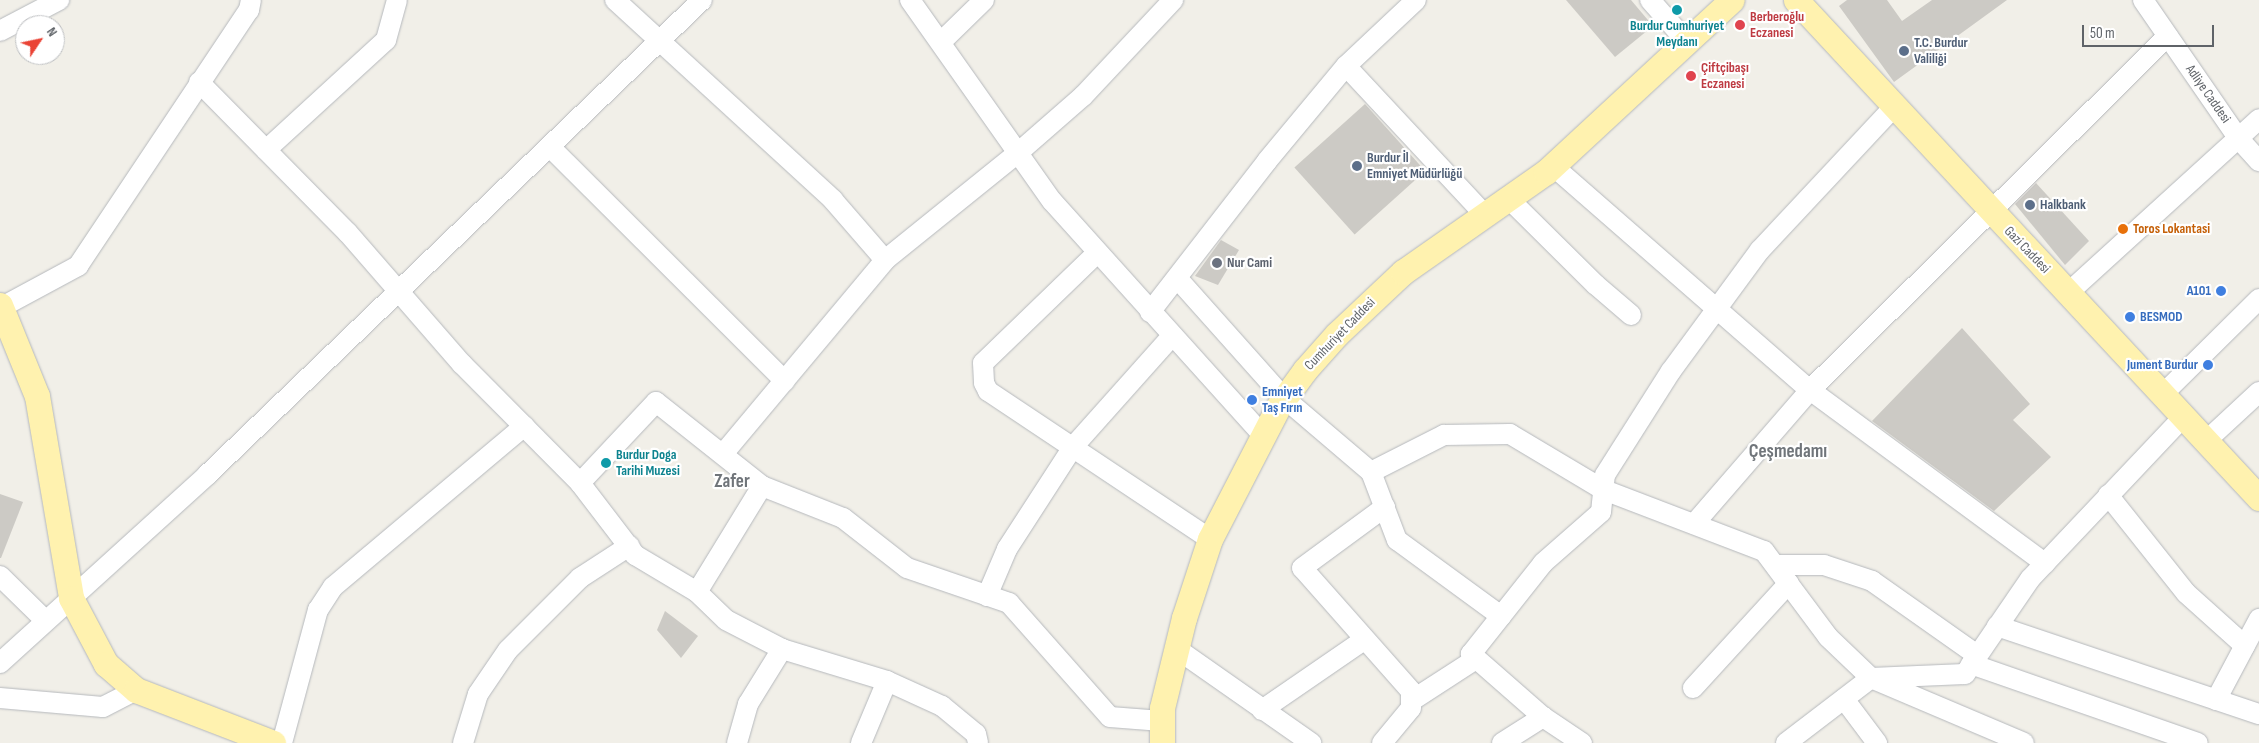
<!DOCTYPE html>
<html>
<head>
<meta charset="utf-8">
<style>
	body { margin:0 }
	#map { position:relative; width:2259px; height:743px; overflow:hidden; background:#f1efe8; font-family:"Sofia Sans Condensed",sans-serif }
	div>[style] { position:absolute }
	.building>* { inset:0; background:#cccac5; transform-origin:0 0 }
	.roads { filter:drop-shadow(0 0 1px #b5b8bc) drop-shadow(0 0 1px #b5b8bc) }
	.minor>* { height:20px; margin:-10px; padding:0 10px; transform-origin:10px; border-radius:10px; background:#fff }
	.major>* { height:25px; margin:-12.5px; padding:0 12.5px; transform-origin:12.5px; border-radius:12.5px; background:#fff2af }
	.dots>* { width:14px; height:14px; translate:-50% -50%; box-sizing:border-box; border:2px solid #fff; border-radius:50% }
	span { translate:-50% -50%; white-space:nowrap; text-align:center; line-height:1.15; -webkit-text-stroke:4.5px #fff; paint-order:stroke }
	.health-label { font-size:14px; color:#be3a42; font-weight:700 }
	.left { translate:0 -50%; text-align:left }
	.culture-label { font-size:14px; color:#0d838f; font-weight:700 }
	.service-label { font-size:14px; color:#4e5e75; font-weight:700 }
	.street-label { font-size:14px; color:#5f6368 }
	.food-label { font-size:14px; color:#c56008; font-weight:700 }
	.worship-label { font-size:14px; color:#5b616d; font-weight:700 }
	.shop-label { font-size:14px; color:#366cbe; font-weight:700 }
	.right { translate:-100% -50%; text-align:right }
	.district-label { font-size:19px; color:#70757a; font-weight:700 }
	.north { position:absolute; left:15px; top:15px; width:50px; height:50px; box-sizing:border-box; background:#fff; border:1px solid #bfc1c3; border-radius:50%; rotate:56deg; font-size:14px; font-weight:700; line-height:20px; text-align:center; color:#5f6368 }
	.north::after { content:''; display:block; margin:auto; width:18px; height:22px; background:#ea4335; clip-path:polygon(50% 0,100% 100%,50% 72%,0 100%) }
	.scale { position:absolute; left:2082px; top:25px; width:132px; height:22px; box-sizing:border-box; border:2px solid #5f6368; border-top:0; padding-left:6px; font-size:15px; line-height:18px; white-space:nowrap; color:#5f6368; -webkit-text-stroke:4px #fff; paint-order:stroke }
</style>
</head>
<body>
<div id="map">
	<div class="building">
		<i style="clip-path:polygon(1566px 0,1631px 0,1653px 26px,1615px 57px)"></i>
		<i style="clip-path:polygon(1847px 0,1887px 0,1902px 21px,1932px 0,2007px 0,1894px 82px,1839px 6px)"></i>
		<i style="left:1365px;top:104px;width:90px;height:95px;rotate:48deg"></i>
		<i style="clip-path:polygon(2036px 183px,2089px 241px,2065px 265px,2015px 204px)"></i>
		<i style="clip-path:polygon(1221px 240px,1239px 250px,1218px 285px,1195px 276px)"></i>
		<i style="clip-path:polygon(1962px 328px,2030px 404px,2013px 420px,2051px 457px,1994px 511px,1872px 421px)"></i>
		<i style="clip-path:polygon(0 494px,23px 502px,1px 558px,0 558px)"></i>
		<i style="clip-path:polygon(665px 611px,698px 636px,681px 658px,657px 630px)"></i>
	</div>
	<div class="roads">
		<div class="minor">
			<i style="left:615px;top:0;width:296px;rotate:42.5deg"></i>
			<i style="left:833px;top:200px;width:79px;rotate:49.1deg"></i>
			<i style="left:910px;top:0;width:246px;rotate:54.8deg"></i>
			<i style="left:1052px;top:201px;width:315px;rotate:48deg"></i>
			<i style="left:1650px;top:0;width:56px;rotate:48.6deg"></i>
			<i style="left:2143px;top:0;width:169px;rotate:55.4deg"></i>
			<i style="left:2239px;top:139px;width:30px;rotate:48deg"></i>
			<i style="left:0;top:31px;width:67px;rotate:-27.7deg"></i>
			<i style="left:941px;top:42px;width:60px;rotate:-44.3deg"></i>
			<i style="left:1346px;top:66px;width:204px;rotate:47deg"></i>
			<i style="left:199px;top:82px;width:212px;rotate:45.4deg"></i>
			<i style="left:348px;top:233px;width:174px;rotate:49deg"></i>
			<i style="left:462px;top:364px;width:168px;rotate:45.2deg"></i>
			<i style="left:580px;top:483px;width:91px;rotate:52.6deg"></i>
			<i style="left:635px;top:555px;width:72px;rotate:30.8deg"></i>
			<i style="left:697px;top:592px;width:40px;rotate:44deg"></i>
			<i style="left:726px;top:620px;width:63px;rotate:27.4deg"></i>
			<i style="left:782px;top:649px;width:110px;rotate:16.9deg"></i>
			<i style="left:887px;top:681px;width:60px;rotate:24.4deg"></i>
			<i style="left:942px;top:706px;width:44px;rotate:39.5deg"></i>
			<i style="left:976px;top:734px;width:9px;rotate:77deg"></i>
			<i style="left:551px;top:148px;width:330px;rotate:44.9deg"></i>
			<i style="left:266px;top:150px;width:163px;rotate:-42.5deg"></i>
			<i style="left:386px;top:40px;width:41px;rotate:-74.6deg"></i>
			<i style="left:1553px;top:166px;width:341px;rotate:41.1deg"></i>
			<i style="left:1810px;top:390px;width:292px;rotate:36.4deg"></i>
			<i style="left:1510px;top:200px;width:121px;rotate:44.7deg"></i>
			<i style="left:1596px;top:285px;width:46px;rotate:40.6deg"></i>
			<i style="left:1097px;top:253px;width:158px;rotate:136deg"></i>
			<i style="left:983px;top:363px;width:20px;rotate:87deg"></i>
			<i style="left:984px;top:383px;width:9px;rotate:63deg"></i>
			<i style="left:988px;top:391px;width:267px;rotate:33.7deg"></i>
			<i style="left:1177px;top:278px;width:161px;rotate:48.3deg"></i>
			<i style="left:1284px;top:398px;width:114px;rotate:40.4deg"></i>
			<i style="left:1371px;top:472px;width:73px;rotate:69.1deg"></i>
			<i style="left:1397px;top:540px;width:129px;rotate:36.2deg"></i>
			<i style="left:2068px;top:293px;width:258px;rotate:-42.3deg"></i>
			<i style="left:0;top:308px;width:89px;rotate:-28.3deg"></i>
			<i style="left:78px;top:266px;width:308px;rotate:-56.3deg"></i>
			<i style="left:249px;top:10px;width:10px;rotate:-79deg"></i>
			<i style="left:1150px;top:312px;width:191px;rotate:-52.2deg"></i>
			<i style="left:1267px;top:161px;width:124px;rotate:-50.3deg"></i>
			<i style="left:1346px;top:66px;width:96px;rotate:-43.3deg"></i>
			<i style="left:2163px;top:394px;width:135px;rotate:-44.7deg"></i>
			<i style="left:2206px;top:441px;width:72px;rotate:-42.8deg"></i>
			<i style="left:723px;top:454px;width:253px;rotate:-50.1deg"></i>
			<i style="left:885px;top:260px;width:172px;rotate:-38.9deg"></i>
			<i style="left:1019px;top:152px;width:85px;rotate:-41.2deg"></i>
			<i style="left:1083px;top:96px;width:132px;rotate:-46.8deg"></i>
			<i style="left:1371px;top:472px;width:82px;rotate:-26.9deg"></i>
			<i style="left:1444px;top:435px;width:66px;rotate:-0.9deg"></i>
			<i style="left:1510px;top:434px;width:109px;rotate:30.8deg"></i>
			<i style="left:1604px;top:490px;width:171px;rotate:20.9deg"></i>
			<i style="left:1764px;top:551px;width:107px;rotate:53.3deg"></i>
			<i style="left:1828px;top:637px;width:59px;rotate:43.6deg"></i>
			<i style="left:1871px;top:678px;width:166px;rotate:23deg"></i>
			<i style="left:580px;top:483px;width:111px;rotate:-46.8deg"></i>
			<i style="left:656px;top:402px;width:135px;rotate:38.4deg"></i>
			<i style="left:762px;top:486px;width:124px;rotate:121.5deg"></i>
			<i style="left:762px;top:486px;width:87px;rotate:21.6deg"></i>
			<i style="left:843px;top:518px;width:81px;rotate:38deg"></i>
			<i style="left:907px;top:568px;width:108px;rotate:18.9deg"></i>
			<i style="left:1009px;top:603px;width:152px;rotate:48.5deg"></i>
			<i style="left:1110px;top:717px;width:52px;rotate:4.4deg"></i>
			<i style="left:2108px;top:495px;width:125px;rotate:51.5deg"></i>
			<i style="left:2186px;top:593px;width:79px;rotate:41.9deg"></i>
			<i style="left:1694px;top:524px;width:177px;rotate:-49.1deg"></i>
			<i style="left:1810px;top:390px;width:503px;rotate:-44.68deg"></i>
			<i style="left:1776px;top:565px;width:48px"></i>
			<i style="left:1824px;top:565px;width:51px;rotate:18.4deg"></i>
			<i style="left:1872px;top:581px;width:128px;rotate:35.2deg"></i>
			<i style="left:0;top:576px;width:63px;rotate:44.4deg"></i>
			<i style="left:987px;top:596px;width:51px;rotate:-66.9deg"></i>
			<i style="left:1007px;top:549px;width:121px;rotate:-57.1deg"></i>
			<i style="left:1073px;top:447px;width:149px;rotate:-48.3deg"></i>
			<i style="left:1997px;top:626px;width:276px;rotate:18.6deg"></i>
			<i style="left:1177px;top:649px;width:164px;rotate:35deg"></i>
			<i style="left:0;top:663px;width:280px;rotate:-42.2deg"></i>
			<i style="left:207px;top:475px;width:686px;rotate:-43.82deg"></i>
			<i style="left:1971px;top:664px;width:240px;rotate:19.2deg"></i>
			<i style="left:1693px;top:688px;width:142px;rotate:-47.6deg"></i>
			<i style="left:0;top:698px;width:103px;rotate:5deg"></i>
			<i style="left:103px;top:707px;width:37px;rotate:-27deg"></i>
			<i style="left:1844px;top:699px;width:55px;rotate:53.1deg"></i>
			<i style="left:2216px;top:700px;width:92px;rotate:-62deg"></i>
			<i style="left:1411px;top:701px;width:77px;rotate:-32.9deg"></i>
			<i style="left:1262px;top:710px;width:124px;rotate:-34.5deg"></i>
			<i style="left:282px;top:743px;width:138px;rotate:-74.9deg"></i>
			<i style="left:318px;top:610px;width:27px;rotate:-57deg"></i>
			<i style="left:333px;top:587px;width:250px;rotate:-40.1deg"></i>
			<i style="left:463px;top:743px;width:51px;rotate:-73deg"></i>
			<i style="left:478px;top:694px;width:53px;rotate:-55.7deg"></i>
			<i style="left:508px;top:650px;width:102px;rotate:-45deg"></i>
			<i style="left:580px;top:578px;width:59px;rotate:-33.1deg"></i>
			<i style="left:737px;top:743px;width:41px;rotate:-74.2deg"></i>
			<i style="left:748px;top:704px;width:65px;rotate:-58.3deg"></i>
			<i style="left:861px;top:743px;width:67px;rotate:-67.2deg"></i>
			<i style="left:1382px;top:743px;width:45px;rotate:-50.4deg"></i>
			<i style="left:1411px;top:708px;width:17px;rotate:-90deg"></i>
			<i style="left:1411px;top:691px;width:164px;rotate:-131.5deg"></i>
			<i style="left:1302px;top:568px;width:103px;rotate:-36.3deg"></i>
			<i style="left:1502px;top:743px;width:49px;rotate:-32.4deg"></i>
			<i style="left:1582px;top:743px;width:47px;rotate:-146.3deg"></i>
			<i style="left:1543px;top:717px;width:96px;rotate:-138.8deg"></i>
			<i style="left:1471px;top:654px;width:116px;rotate:-51.6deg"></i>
			<i style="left:1543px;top:563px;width:77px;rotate:-41.3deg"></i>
			<i style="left:1601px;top:512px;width:37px;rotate:-84deg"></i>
			<i style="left:1605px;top:475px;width:123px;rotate:-57.6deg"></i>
			<i style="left:1671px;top:371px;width:150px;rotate:-53.7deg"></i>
			<i style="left:1760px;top:250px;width:196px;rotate:-46.9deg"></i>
			<i style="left:1786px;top:743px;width:107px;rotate:-37.4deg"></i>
			<i style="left:1871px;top:678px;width:94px;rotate:-2.4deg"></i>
			<i style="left:1965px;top:674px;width:115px;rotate:-55.6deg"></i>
			<i style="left:2030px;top:579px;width:224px;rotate:-46.6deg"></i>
		</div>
		<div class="major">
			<i style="left:1796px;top:0;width:680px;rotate:47.09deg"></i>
			<i style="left:0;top:305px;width:98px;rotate:67.9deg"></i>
			<i style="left:37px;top:396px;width:205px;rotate:80.4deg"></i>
			<i style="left:71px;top:598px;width:75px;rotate:62.1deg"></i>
			<i style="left:106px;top:664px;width:40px;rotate:41deg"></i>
			<i style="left:136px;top:690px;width:147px;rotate:21.1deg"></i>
			<i style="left:1162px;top:743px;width:35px;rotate:-90deg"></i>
			<i style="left:1162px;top:708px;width:93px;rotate:-76.3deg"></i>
			<i style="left:1184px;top:618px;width:83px;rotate:-71.8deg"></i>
			<i style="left:1210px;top:539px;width:148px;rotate:-62.7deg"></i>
			<i style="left:1278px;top:407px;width:46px;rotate:-53.9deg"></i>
			<i style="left:1305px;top:370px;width:48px;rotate:-48.4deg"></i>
			<i style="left:1337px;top:334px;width:91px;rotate:-43.2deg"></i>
			<i style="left:1403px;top:272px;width:174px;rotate:-35deg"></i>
			<i style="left:1546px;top:172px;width:253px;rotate:-42.8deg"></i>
		</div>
	</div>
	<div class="dots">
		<i style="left:1677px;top:10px;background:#0f9aa8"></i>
		<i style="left:1740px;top:25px;background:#e0444e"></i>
		<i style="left:1904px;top:51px;background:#5c6f8a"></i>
		<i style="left:1691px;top:76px;background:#e0444e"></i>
		<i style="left:1357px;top:166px;background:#5c6f8a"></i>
		<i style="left:2030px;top:205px;background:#5c6f8a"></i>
		<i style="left:2123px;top:229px;background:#e8710a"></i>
		<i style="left:1217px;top:263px;background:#6b7280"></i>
		<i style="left:2221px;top:291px;background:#3f7fe0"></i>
		<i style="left:2130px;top:317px;background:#3f7fe0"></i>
		<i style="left:2208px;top:365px;background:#3f7fe0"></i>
		<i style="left:1252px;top:400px;background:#3f7fe0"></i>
		<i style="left:606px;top:463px;background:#0f9aa8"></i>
	</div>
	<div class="health-label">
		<span class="left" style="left:1750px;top:25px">Berberoğlu<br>Eczanesi</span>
		<span class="left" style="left:1701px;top:76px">Çiftçibaşı<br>Eczanesi</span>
	</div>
	<div class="culture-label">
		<span style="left:1677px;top:34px">Burdur Cumhuriyet<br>Meydanı</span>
		<span class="left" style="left:616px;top:463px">Burdur Doga<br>Tarihi Muzesi</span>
	</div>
	<div class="service-label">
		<span class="left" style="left:1914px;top:51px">T.C. Burdur<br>Valiliği</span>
		<span class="left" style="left:1367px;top:166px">Burdur İl<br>Emniyet Müdürlüğü</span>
		<span class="left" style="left:2040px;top:205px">Halkbank</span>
	</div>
	<div class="street-label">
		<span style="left:2208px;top:94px;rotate:55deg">Adliye Caddesi</span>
		<span style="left:2027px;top:250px;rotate:46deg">Gazi Caddesi</span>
		<span style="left:1340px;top:334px;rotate:-46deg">Cumhuriyet Caddesi</span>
	</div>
	<div class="food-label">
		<span class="left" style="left:2133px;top:229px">Toros Lokantasi</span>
	</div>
	<div class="worship-label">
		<span class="left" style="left:1227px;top:263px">Nur Cami</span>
	</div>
	<div class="shop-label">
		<span class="right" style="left:2211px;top:291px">A101</span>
		<span class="left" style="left:2140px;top:317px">BESMOD</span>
		<span class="right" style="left:2198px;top:365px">Jument Burdur</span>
		<span class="left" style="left:1262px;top:400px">Emniyet<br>Taş Fırın</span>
	</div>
	<div class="district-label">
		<span style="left:1788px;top:452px">Çeşmedamı</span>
		<span style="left:732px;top:482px">Zafer</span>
	</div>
	<div class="north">N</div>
	<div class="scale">50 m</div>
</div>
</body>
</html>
